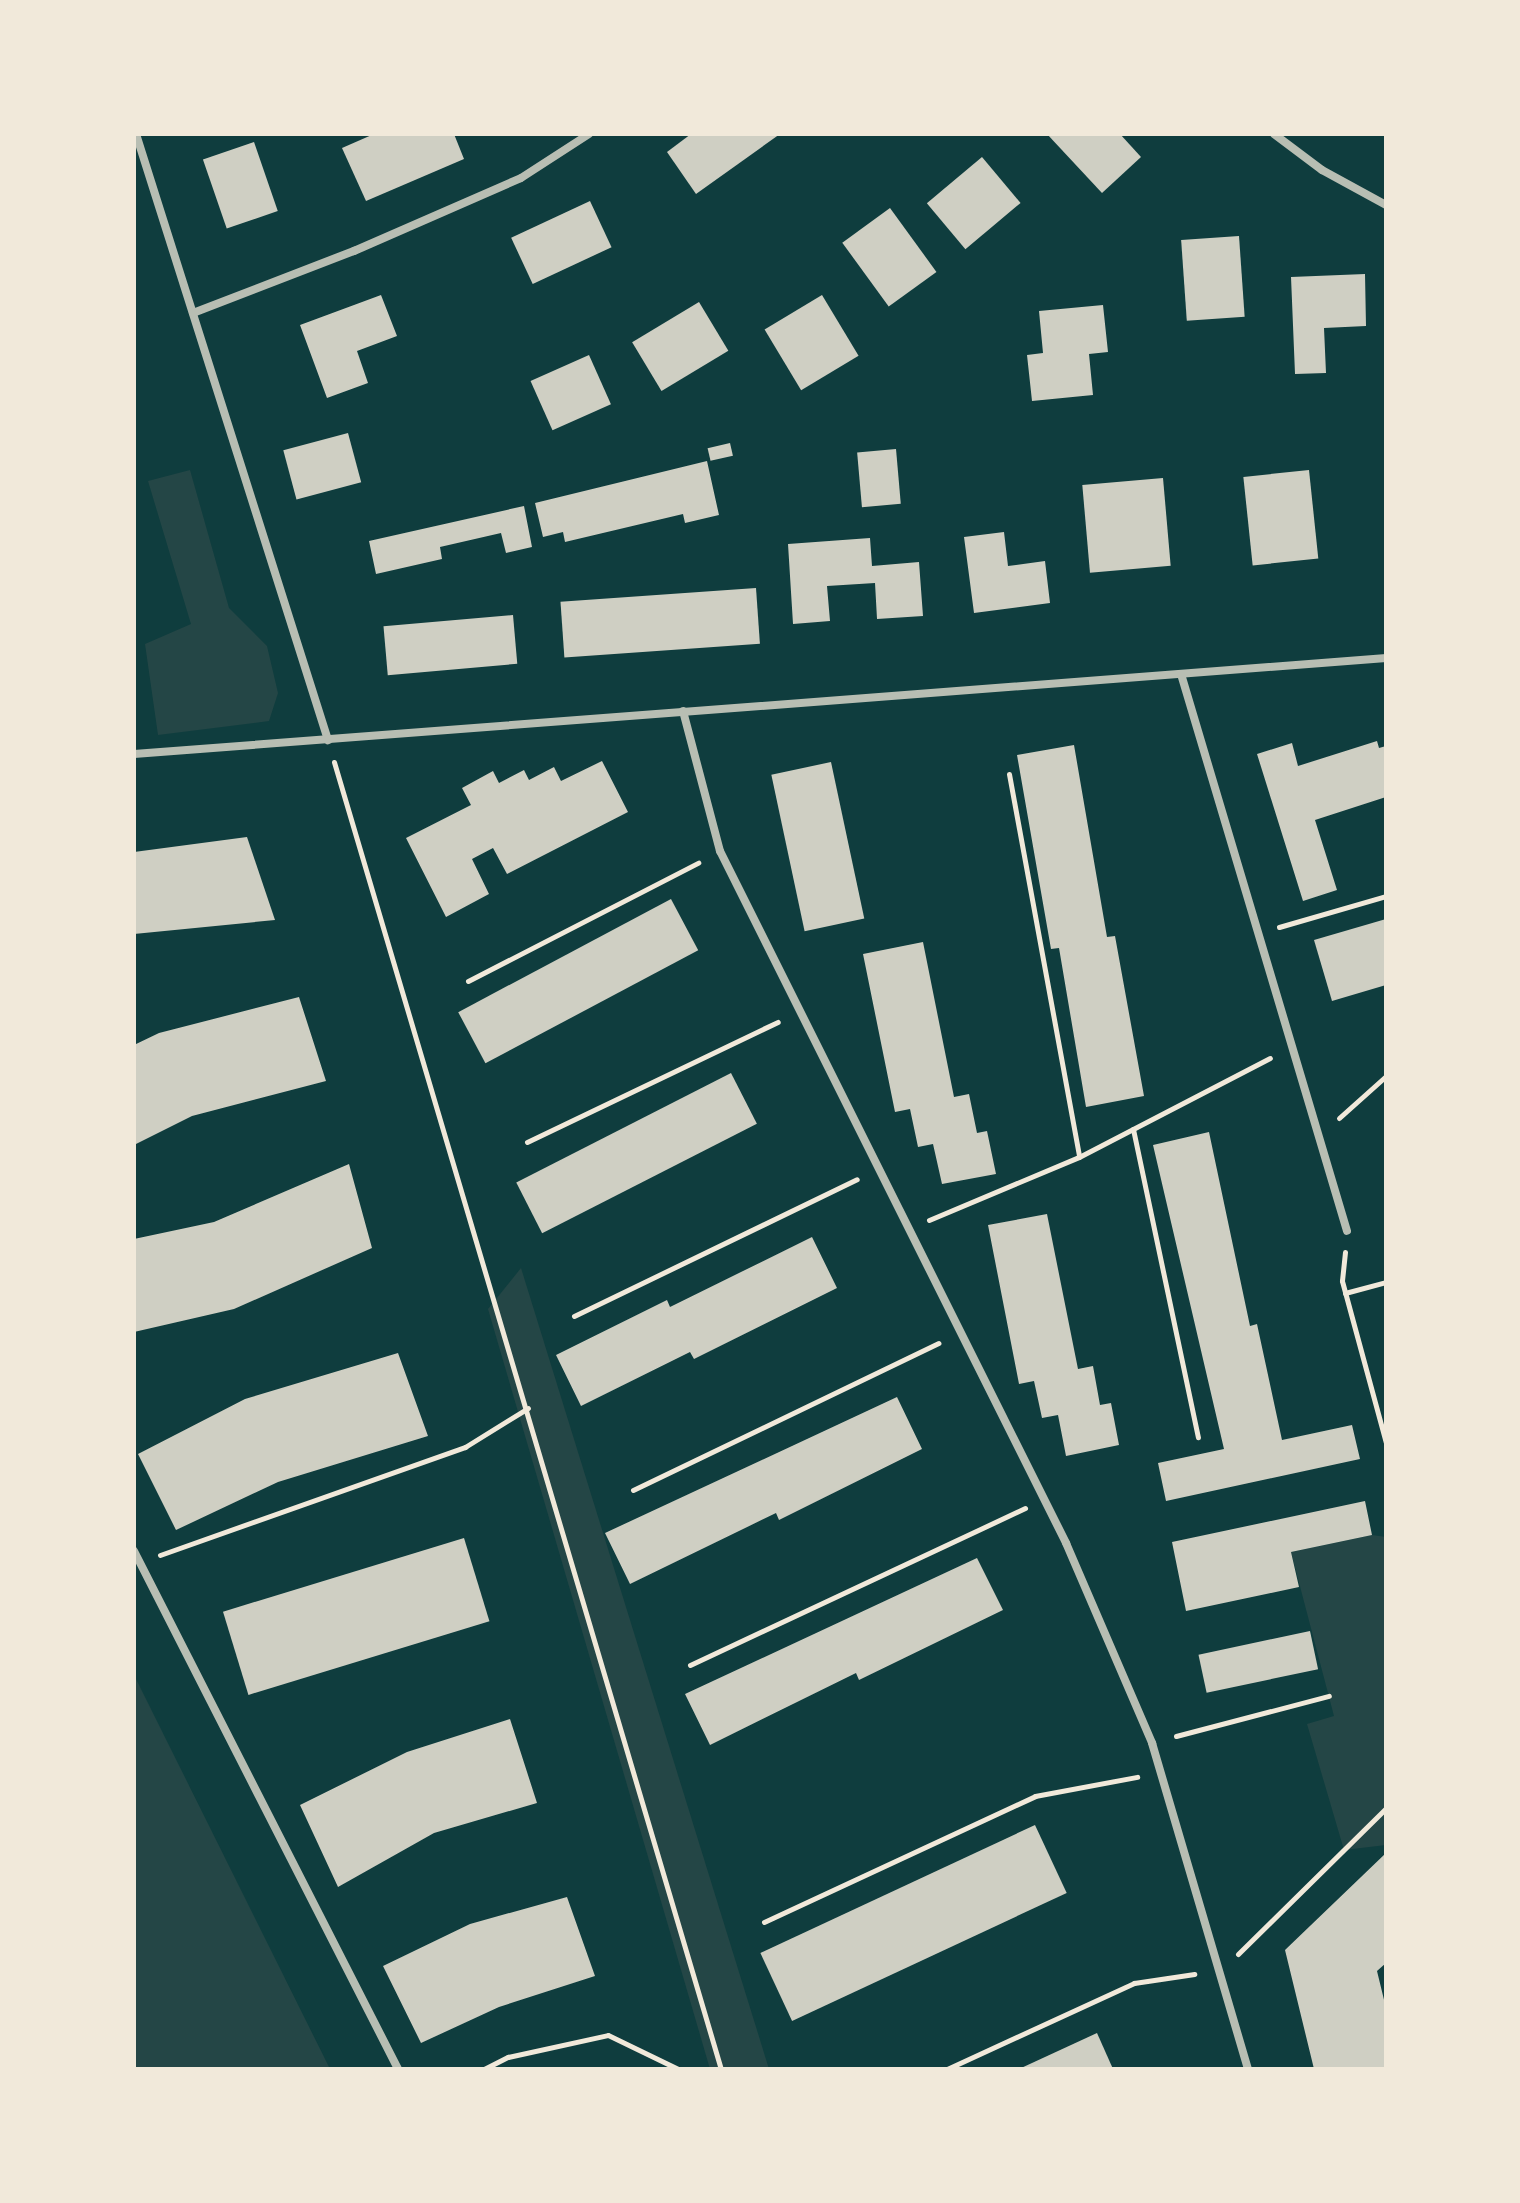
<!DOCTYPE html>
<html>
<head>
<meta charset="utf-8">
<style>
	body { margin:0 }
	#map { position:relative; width:1520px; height:2203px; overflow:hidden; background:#0f3d3e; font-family:Merriweather,serif }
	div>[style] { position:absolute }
	.green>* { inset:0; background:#244646 }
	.building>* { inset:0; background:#cfcfc3; transform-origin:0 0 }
	.path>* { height:5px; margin:-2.5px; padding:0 2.5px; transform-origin:2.5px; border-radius:2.5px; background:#f1e9da }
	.minor>* { height:8px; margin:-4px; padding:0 4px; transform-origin:4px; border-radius:4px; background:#b8beb3 }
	span { translate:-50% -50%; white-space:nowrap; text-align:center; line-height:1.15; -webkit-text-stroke:8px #f1e9da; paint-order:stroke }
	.frame { position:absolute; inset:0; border:136px solid #f1e9da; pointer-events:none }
</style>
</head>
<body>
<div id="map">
	<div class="green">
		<i style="clip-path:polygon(190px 470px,229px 608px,267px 646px,278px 693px,269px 721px,158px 735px,145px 644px,191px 624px,148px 481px)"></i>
		<i style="clip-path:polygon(521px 1268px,769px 2069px,710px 2069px,488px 1309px)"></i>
		<i style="clip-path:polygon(1372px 1535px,1386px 1537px,1386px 1845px,1344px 1850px,1307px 1724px,1334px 1716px,1291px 1552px)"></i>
		<i style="clip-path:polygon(134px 1675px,330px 2069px,134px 2069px)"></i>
	</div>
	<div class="building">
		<i style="clip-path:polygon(374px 134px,454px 134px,464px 159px,366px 201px,342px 148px)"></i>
		<i style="clip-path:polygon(691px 134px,780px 134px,696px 194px,667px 152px)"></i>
		<i style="clip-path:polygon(1047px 134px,1120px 134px,1141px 157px,1102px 193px)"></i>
		<i style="left:254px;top:142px;width:73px;height:54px;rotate:71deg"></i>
		<i style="left:982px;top:157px;width:60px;height:72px;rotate:50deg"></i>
		<i style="left:590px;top:201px;width:51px;height:87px;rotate:65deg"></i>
		<i style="left:890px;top:208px;width:79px;height:59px;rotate:54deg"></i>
		<i style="left:1239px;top:236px;width:81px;height:58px;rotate:86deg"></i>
		<i style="clip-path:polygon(1365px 274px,1366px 326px,1324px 328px,1326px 373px,1295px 374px,1291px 277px)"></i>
		<i style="clip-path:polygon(381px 295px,397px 336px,357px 351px,368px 383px,327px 398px,300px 325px)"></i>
		<i style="left:822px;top:295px;width:71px;height:67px;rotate:59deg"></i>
		<i style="left:699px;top:302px;width:57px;height:78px;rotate:59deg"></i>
		<i style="clip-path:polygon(1103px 305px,1108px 352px,1089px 354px,1093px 395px,1032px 401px,1027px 355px,1043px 353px,1039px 311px)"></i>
		<i style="left:589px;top:355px;width:54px;height:64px;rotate:66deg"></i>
		<i style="left:348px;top:433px;width:51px;height:67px;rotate:75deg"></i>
		<i style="left:730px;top:443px;width:13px;height:23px;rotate:77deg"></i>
		<i style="left:896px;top:449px;width:55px;height:39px;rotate:85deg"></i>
		<i style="clip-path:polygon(707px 461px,719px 515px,685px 523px,683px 514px,565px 542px,563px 532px,543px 537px,535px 503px)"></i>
		<i style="left:1309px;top:470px;width:89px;height:66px;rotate:84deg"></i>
		<i style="left:1163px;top:478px;width:88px;height:81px;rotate:85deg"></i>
		<i style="clip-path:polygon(524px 506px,532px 547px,506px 553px,501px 533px,440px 547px,442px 559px,376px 574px,369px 541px)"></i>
		<i style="clip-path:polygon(1004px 532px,1008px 566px,1045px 561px,1050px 603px,974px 613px,964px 537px)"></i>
		<i style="clip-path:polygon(870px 538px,872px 566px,919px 562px,923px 616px,877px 619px,875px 583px,827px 586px,830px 621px,793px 624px,788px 544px)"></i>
		<i style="left:756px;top:588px;width:56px;height:196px;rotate:86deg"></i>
		<i style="left:513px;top:615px;width:49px;height:130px;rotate:85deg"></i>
		<i style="clip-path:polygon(1377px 741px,1379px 748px,1386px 746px,1386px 797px,1315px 820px,1337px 890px,1303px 901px,1257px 754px,1292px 743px,1298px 766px)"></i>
		<i style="clip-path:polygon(1074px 745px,1107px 937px,1115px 936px,1144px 1096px,1086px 1107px,1059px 948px,1051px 949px,1017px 755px)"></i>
		<i style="clip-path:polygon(602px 761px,628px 812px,507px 874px,493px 848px,472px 859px,489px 894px,446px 917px,406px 838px,471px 805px,462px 788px,493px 771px,499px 783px,524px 770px,529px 780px,554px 767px,561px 781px)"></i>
		<i style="left:831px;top:762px;width:160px;height:61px;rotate:78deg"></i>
		<i style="clip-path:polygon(247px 837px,275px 920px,134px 934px,134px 852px)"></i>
		<i style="left:671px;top:899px;width:58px;height:241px;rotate:62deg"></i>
		<i style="clip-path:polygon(1386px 919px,1386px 985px,1332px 1001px,1314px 940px)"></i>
		<i style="clip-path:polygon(923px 942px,954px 1097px,969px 1094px,977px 1133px,987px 1131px,996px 1174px,942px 1184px,933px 1144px,918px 1147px,910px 1109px,895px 1112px,863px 954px)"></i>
		<i style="clip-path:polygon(299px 997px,326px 1081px,192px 1116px,134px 1145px,134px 1045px,159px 1033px)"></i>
		<i style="left:731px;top:1073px;width:57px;height:241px;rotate:63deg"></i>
		<i style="clip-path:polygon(1209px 1132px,1250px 1326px,1257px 1324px,1282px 1440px,1352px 1425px,1360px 1459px,1166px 1501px,1158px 1463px,1224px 1449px,1153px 1145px)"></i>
		<i style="clip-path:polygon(349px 1164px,372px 1248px,234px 1309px,134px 1332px,134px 1239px,214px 1222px)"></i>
		<i style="clip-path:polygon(1047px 1214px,1078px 1369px,1093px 1366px,1100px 1405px,1111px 1403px,1119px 1445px,1066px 1456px,1058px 1415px,1042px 1418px,1034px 1381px,1019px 1384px,988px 1225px)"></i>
		<i style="clip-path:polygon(812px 1237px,837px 1288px,694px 1359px,690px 1352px,581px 1406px,556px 1355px,667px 1300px,670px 1307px)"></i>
		<i style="clip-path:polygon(398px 1353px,428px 1436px,278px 1482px,176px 1530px,138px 1454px,245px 1399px)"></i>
		<i style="clip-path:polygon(897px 1397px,922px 1449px,779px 1520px,776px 1513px,630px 1584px,605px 1533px)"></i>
		<i style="clip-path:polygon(1365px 1501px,1372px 1535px,1291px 1552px,1299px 1587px,1186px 1611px,1172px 1542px)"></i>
		<i style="left:464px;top:1538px;width:87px;height:252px;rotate:73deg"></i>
		<i style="clip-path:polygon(977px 1558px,1003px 1610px,859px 1680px,856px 1673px,710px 1745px,685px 1694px)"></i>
		<i style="left:1310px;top:1631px;width:39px;height:114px;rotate:78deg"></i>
		<i style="clip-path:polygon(510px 1719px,537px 1803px,434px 1833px,338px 1887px,300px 1805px,407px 1752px)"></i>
		<i style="left:1035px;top:1825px;width:75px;height:303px;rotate:65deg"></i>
		<i style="clip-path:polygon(1386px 1853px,1386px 1963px,1377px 1971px,1386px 2008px,1386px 2069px,1314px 2069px,1285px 1950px)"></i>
		<i style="clip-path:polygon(567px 1897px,595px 1976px,499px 2007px,421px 2043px,383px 1966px,470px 1924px)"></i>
		<i style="clip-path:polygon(1097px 2033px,1113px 2069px,1019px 2069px)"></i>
	</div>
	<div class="path">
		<i style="left:334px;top:762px;width:1363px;rotate:73.51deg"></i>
		<i style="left:1009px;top:774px;width:389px;rotate:79.6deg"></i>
		<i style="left:1279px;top:927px;width:111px;rotate:-16.2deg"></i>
		<i style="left:468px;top:981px;width:259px;rotate:-27.2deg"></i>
		<i style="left:1339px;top:1118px;width:63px;rotate:-41.8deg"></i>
		<i style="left:1133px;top:1129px;width:315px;rotate:78.1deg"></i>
		<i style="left:527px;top:1142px;width:278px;rotate:-25.6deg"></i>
		<i style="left:929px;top:1220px;width:163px;rotate:-22.8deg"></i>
		<i style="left:1079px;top:1157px;width:215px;rotate:-27.4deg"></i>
		<i style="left:1345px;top:1252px;width:29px;rotate:96deg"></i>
		<i style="left:1342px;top:1281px;width:168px;rotate:74.8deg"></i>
		<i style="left:1345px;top:1293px;width:42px;rotate:-15deg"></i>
		<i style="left:574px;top:1316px;width:314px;rotate:-25.8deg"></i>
		<i style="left:633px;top:1490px;width:339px;rotate:-25.7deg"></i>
		<i style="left:160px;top:1555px;width:324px;rotate:-19.5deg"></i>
		<i style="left:465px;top:1447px;width:74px;rotate:-31.8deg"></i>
		<i style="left:690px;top:1665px;width:370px;rotate:-25.1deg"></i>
		<i style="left:1176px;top:1736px;width:158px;rotate:-14.7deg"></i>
		<i style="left:764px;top:1922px;width:299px;rotate:-24.9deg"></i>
		<i style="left:1035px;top:1796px;width:104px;rotate:-10.6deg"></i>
		<i style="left:1238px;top:1954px;width:208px;rotate:-44.6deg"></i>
		<i style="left:484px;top:2069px;width:27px;rotate:-27deg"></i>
		<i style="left:508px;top:2057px;width:102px;rotate:-12.4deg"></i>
		<i style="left:608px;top:2035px;width:78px;rotate:25.9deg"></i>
		<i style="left:947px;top:2069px;width:206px;rotate:-24.7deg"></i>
		<i style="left:1134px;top:1983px;width:61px;rotate:-8.5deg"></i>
	</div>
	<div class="minor">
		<i style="left:136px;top:134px;width:636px;rotate:72.42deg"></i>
		<i style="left:1274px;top:134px;width:60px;rotate:36.9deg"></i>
		<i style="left:1322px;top:170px;width:73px;rotate:28.7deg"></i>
		<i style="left:193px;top:313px;width:173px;rotate:-21.1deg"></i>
		<i style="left:354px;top:251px;width:182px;rotate:-23.6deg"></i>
		<i style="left:521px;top:178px;width:81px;rotate:-32.9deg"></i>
		<i style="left:1181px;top:674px;width:581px;rotate:73.4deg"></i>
		<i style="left:683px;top:711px;width:145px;rotate:75.2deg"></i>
		<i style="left:720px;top:851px;width:774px;rotate:63.43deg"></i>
		<i style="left:1066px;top:1543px;width:218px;rotate:66.7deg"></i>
		<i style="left:1152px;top:1743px;width:340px;rotate:73.6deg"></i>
		<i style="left:134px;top:754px;width:1256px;rotate:-4.38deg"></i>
		<i style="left:134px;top:1551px;width:581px;rotate:62.99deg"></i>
	</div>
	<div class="frame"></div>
</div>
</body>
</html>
